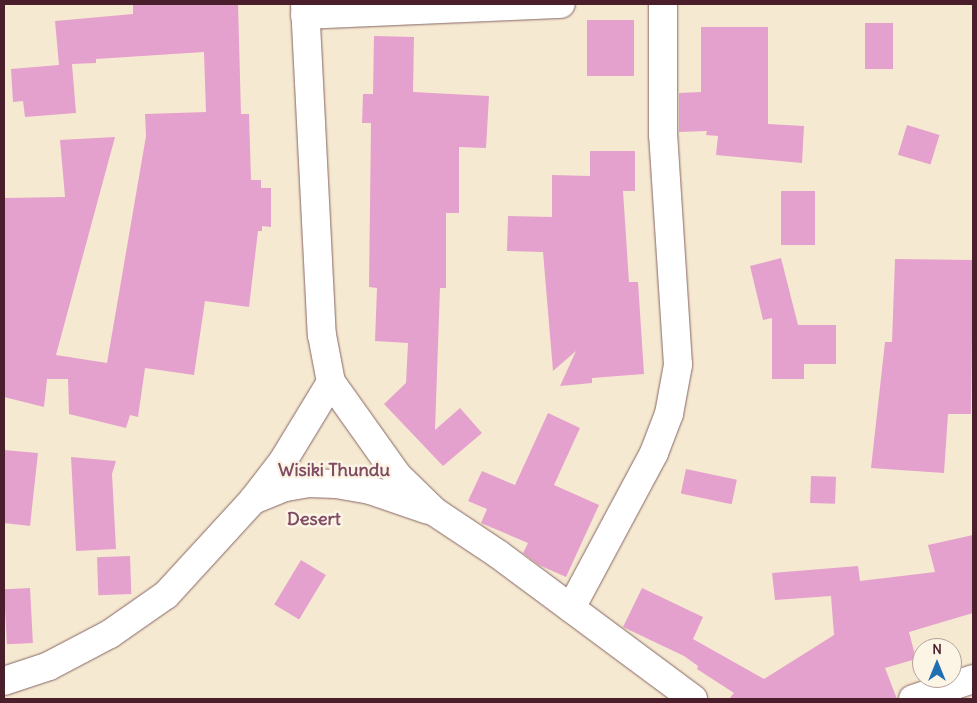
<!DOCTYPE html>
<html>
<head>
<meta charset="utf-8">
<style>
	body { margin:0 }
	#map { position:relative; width:977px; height:703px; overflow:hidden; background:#f6e9d1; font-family:Delius,sans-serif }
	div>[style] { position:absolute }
	.building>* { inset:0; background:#e5a1cd; transform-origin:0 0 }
	.roads { filter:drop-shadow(0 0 1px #866665) drop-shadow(0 0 1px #866665) }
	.minor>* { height:28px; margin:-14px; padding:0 14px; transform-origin:14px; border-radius:14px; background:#fff }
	span { translate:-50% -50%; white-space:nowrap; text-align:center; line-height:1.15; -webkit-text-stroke:5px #fcf5e5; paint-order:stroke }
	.quarter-label { font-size:18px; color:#804c64; font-weight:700 }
	.frame { position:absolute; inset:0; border:5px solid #4a1f2b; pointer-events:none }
	.north { position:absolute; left:912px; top:638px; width:50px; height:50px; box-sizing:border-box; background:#fcf5e5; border:1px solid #b59f9b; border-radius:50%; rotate:0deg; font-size:14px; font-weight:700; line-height:20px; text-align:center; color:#4a1f2b }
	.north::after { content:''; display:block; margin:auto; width:18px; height:22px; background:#1f6fb2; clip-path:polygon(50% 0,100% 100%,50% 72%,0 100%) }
</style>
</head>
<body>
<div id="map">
	<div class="building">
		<i style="clip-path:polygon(133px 4px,238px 4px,241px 114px,249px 114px,251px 180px,261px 180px,261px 188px,271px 188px,271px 227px,262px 226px,262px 231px,258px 231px,249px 307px,205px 301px,194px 375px,145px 368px,138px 417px,130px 415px,126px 428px,69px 414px,68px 379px,47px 379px,44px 407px,4px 397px,4px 198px,65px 197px,60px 140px,115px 137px,56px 355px,107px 363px,146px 136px,145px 114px,206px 112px,204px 52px,96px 59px,96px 63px,72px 64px,76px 113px,25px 117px,23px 101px,13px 102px,11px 69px,59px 65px,55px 21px,133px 14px)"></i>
		<i style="left:587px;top:20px;width:47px;height:56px"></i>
		<i style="left:865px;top:23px;width:28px;height:46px"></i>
		<i style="clip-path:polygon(701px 27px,768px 27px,768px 124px,804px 126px,802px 163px,716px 155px,718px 136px,706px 135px,707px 131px,679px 132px,679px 93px,701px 92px)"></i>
		<i style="clip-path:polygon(374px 36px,414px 37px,413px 92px,489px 96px,486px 148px,459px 147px,459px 213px,446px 213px,446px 288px,440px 288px,435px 430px,460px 408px,482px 433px,443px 466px,384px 404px,406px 383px,408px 343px,375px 341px,377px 288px,369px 287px,371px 123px,362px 123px,363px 94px,373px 94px)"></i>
		<i style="left:907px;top:125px;width:34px;height:31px;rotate:17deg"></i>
		<i style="clip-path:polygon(590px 151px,635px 151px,635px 191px,623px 191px,629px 282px,638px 282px,644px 374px,592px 378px,592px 383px,560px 386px,576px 351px,553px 371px,543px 252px,507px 251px,508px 216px,552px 217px,552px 175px,590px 176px)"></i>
		<i style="left:781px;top:191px;width:34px;height:54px"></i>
		<i style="clip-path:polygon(781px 258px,798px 325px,836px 325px,836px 364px,804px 364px,804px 379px,772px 379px,772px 318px,763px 320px,750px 266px)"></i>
		<i style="clip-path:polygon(895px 259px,973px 260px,971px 414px,948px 414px,944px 473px,871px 468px,885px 342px,892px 342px)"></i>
		<i style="clip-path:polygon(548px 413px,580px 428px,554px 485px,599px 505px,566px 577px,539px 565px,523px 553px,528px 543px,481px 523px,487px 509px,468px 501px,482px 471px,515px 485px)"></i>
		<i style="clip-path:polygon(4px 450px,38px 453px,30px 526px,4px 523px)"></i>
		<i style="clip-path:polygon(71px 457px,116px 461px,112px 474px,116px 549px,76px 551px)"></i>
		<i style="left:686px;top:469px;width:52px;height:25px;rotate:12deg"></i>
		<i style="left:811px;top:476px;width:25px;height:27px;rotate:2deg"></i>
		<i style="clip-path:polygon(973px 535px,973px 613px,909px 632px,916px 659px,885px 668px,897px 699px,729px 699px,734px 693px,697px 669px,698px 666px,684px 656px,623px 627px,642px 588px,703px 617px,693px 639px,764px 679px,834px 635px,831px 596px,775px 600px,772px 573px,858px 566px,860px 581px,935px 572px,928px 545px)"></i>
		<i style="left:130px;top:556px;width:38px;height:33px;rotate:88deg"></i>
		<i style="left:301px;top:560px;width:29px;height:52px;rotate:31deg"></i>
		<i style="left:30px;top:588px;width:55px;height:26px;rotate:87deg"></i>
	</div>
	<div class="roads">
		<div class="minor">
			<i style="left:305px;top:4px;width:331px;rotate:87.1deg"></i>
			<i style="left:322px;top:335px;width:48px;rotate:79.2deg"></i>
			<i style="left:331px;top:382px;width:114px;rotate:54.6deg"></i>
			<i style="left:397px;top:475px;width:53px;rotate:44.2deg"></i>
			<i style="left:435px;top:512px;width:76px;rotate:33.7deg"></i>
			<i style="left:498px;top:554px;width:243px;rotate:36.6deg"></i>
			<i style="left:305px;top:15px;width:256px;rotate:-2.5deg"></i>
			<i style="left:253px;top:500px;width:35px;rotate:-22deg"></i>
			<i style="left:286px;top:487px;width:22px;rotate:-10deg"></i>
			<i style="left:308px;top:483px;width:28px;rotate:2deg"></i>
			<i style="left:336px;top:484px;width:35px;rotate:10deg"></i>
			<i style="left:370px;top:490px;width:61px;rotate:19deg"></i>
			<i style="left:571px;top:608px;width:176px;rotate:-61.8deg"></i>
			<i style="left:654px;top:453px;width:42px;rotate:-69deg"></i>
			<i style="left:669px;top:414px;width:50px;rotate:-79.6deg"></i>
			<i style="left:678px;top:365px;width:230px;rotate:-93.7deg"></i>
			<i style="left:663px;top:135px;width:131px;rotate:-90deg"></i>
			<i style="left:4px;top:681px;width:47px;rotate:-18.4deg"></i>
			<i style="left:49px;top:666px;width:69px;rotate:-27.7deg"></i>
			<i style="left:110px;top:634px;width:68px;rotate:-34.9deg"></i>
			<i style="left:166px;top:595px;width:129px;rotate:-47.5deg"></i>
			<i style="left:253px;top:500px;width:49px;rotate:-52.4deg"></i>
			<i style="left:283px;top:461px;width:92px;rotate:-58.7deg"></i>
			<i style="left:913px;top:699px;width:63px;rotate:-18.4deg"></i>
		</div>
	</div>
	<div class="quarter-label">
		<span style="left:334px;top:470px">Wisiki Thundu</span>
		<span style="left:314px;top:519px">Desert</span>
	</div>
	<div class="frame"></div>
	<div class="north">N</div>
</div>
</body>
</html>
